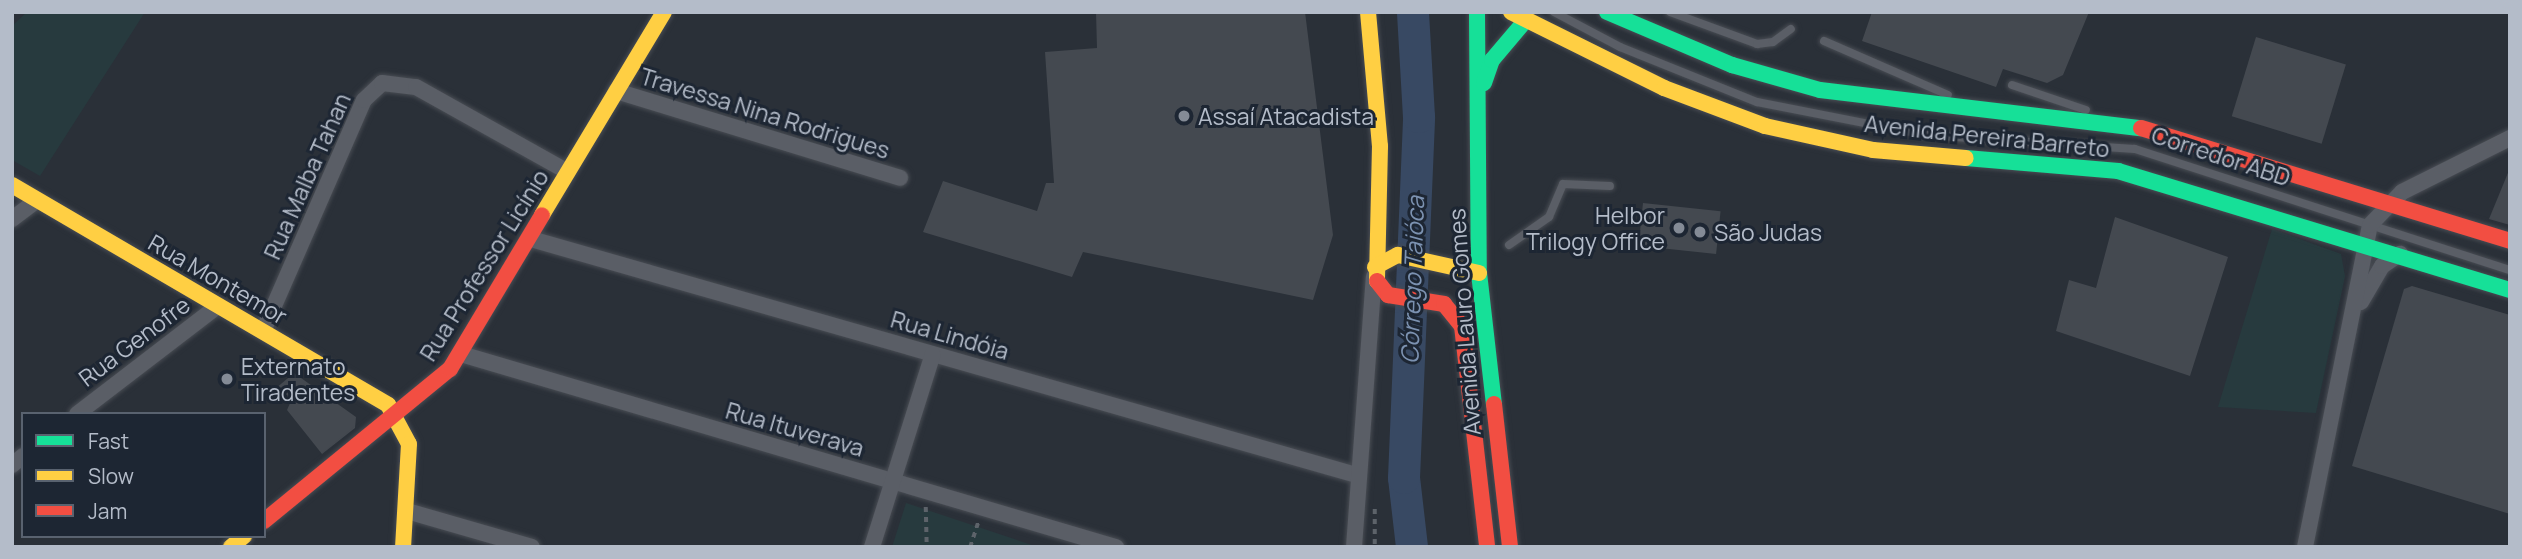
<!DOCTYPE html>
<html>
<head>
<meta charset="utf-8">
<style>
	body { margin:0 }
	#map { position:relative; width:2522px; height:559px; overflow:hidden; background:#2a3038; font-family:Manrope,sans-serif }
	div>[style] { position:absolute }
	.green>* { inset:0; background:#273a3e }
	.river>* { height:32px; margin:-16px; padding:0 16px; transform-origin:16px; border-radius:16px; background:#384963 }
	.building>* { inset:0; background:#444950; transform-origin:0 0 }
	.path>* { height:3.5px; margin-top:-1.75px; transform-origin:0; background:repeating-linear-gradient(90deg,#5d636a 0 5px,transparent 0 10px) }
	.roads { filter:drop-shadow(0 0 2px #484c53) drop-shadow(0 0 2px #484c53) }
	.lane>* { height:8px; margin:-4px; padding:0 4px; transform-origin:4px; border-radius:4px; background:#5a5e66 }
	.street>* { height:16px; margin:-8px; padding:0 8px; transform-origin:8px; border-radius:8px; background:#5a5e66 }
	.fast>* { height:16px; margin:-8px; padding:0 8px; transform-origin:8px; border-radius:8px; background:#16e098 }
	.slow>* { height:16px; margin:-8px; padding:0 8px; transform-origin:8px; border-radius:8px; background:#ffcf43 }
	.jam>* { height:16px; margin:-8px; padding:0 8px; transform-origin:8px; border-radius:8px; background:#f24e42 }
	.dots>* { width:19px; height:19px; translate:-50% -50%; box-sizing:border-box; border:4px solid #1d2633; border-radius:50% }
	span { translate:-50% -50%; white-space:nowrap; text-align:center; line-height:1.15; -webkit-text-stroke:6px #1d2633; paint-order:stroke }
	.street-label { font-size:23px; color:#b4bcc9 }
	.poi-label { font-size:23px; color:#b4bcc9 }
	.left { translate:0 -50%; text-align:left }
	.right { translate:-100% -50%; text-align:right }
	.water-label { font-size:24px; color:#7c92b1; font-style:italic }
	.frame { position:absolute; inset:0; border:14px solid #b4bcc9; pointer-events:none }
	.legend { position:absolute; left:21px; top:412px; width:245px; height:126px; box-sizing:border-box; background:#1d2633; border:2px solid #59626f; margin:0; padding:9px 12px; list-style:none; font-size:21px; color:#b4bcc9 }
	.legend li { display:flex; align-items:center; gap:14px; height:35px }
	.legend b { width:35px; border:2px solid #59626f }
</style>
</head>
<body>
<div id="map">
	<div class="green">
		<i style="clip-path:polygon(27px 12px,145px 12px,40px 176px,12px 160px,12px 26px)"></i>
		<i style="clip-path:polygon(2272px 229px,2341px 254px,2345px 276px,2316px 413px,2218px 407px)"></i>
		<i style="clip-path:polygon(906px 503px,1038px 547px,892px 547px)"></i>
	</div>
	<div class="river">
		<i style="left:1412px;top:547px;width:69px;rotate:-96.6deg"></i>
		<i style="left:1404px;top:478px;width:361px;rotate:-87.6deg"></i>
		<i style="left:1419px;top:117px;width:105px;rotate:-93.3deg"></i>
	</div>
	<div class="building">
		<i style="clip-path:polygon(1096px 12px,1305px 12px,1333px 235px,1313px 300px,1083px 252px,1072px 277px,923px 232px,943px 181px,1037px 211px,1046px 183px,1054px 183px,1045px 52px,1097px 48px)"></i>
		<i style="clip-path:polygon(1872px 12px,2089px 12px,2063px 75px,2047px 83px,2003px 69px,1996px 87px,1862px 41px)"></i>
		<i style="left:2256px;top:37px;width:94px;height:83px;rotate:17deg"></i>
		<i style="clip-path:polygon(2510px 168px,2510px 225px,2489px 219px)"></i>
		<i style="left:1643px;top:203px;width:78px;height:43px;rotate:6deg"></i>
		<i style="clip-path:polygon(2115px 217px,2228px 257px,2190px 376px,2056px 331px,2069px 280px,2096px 288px)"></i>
		<i style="clip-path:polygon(2412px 286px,2510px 315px,2510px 514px,2352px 466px,2404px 289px)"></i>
		<i style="clip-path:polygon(294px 373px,356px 417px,355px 428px,322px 454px,287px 410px,291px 401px,275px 389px)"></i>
	</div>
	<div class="path">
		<i style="left:926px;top:507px;width:40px;rotate:88.6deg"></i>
		<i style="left:1375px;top:509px;width:38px;rotate:90deg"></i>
		<i style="left:970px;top:547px;width:26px;rotate:-72deg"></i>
	</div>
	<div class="roads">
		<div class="lane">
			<i style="left:1554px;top:12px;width:75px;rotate:27.9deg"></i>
			<i style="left:1620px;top:47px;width:148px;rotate:21.9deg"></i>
			<i style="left:1757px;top:102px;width:171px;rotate:11.1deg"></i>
			<i style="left:1925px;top:135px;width:210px;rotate:3.8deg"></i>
			<i style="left:2135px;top:149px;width:394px;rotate:17.9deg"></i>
			<i style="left:1670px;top:12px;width:93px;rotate:20.2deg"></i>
			<i style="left:1757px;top:44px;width:16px;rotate:-7deg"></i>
			<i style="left:1773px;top:42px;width:22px;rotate:-36deg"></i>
			<i style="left:1824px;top:41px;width:135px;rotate:23.5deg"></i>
			<i style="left:2012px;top:85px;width:78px;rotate:18.7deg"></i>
			<i style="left:1509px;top:245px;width:49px;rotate:-35deg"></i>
			<i style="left:1549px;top:217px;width:36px;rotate:-67deg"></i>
			<i style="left:1563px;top:184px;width:47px;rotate:2.4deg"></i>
		</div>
		<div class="street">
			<i style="left:616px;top:91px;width:297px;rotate:17deg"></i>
			<i style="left:12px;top:219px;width:31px;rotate:-37deg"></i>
			<i style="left:531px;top:239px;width:858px;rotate:15.96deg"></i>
			<i style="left:2361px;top:302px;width:42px;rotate:-59.7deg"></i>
			<i style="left:2382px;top:266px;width:22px;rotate:-34deg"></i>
			<i style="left:263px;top:331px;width:252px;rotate:-66.4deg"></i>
			<i style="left:364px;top:100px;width:25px;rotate:-43deg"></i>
			<i style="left:382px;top:83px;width:34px;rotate:7deg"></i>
			<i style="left:416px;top:87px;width:174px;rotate:29.2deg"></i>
			<i style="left:461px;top:354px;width:683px;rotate:16.42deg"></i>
			<i style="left:77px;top:414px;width:178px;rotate:-37.5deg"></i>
			<i style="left:12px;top:465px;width:14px;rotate:-39deg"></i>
			<i style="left:407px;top:511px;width:130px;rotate:16.1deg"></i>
			<i style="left:872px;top:547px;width:202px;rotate:-72.5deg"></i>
			<i style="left:1354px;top:547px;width:271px;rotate:-85.8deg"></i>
			<i style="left:2305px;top:547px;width:328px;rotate:-78.6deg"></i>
			<i style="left:2370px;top:225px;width:46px;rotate:-45.9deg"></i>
			<i style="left:2402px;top:192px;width:121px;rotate:-26.6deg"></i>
		</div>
		<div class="fast">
			<i style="left:1477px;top:12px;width:261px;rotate:89.6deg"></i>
			<i style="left:1479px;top:273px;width:132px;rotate:83.5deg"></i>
			<i style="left:1607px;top:12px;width:136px;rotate:23deg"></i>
			<i style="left:1732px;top:65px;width:91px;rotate:15.9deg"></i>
			<i style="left:1820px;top:90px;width:323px;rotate:6.8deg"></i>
			<i style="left:1484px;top:83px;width:24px;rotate:-71deg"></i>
			<i style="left:1492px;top:60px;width:51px;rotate:-49.8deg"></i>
			<i style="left:1966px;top:158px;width:153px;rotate:4.9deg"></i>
			<i style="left:2118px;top:171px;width:410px;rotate:16.9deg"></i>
		</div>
		<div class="slow">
			<i style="left:1368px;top:12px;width:135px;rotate:84.9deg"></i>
			<i style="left:1380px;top:146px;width:135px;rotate:91.3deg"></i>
			<i style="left:1511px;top:12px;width:171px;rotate:26.4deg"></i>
			<i style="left:1664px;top:88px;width:108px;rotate:20.6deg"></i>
			<i style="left:1765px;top:126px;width:111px;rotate:12.5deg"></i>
			<i style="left:1873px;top:150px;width:93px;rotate:4.9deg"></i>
			<i style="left:12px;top:185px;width:436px;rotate:30.3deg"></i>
			<i style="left:388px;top:405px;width:44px;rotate:61.7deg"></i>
			<i style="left:409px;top:444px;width:103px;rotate:93.3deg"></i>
			<i style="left:542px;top:215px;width:237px;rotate:-59deg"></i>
			<i style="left:1375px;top:267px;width:26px;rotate:-28deg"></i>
			<i style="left:1398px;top:255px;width:83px;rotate:12.5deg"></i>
			<i style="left:231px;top:547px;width:17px;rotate:-40deg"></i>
		</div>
		<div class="jam">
			<i style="left:2141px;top:128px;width:386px;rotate:17deg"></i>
			<i style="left:1377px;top:281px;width:18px;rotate:52deg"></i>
			<i style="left:1388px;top:295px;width:57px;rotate:9.1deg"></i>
			<i style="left:1444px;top:304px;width:28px;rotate:51deg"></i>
			<i style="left:1462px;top:326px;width:222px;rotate:83.5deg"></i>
			<i style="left:1494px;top:404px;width:144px;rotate:83.6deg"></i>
			<i style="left:264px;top:521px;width:240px;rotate:-39.3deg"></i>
			<i style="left:450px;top:369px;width:179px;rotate:-59.1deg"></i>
		</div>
	</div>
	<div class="dots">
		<i style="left:1184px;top:116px;background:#848b96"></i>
		<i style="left:1679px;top:228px;background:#848b96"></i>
		<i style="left:1700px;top:232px;background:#848b96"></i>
		<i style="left:227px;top:379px;background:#848b96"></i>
	</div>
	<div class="street-label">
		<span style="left:765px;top:113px;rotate:17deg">Travessa Nina Rodrigues</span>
		<span style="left:1987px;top:136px;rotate:6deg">Avenida Pereira Barreto</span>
		<span style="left:2221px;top:156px;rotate:18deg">Corredor ABD</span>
		<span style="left:307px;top:176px;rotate:-66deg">Rua Malba Tahan</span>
		<span style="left:484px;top:265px;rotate:-58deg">Rua Professor Licínio</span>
		<span style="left:218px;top:279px;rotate:30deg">Rua Montemor</span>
		<span style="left:1464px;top:322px;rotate:-94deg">Avenida Lauro Gomes</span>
		<span style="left:950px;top:335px;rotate:16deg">Rua Lindóia</span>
		<span style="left:134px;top:341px;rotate:-37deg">Rua Genofre</span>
		<span style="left:795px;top:429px;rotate:16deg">Rua Ituverava</span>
	</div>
	<div class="poi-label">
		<span class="left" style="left:1198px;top:116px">Assaí Atacadista</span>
		<span class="right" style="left:1665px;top:228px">Helbor<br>Trilogy Office</span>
		<span class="left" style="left:1714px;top:232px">São Judas</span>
		<span class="left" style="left:241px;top:379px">Externato<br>Tiradentes</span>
	</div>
	<div class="water-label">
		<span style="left:1412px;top:280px;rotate:-88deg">Córrego Taióca</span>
	</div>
	<div class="frame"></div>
	<ul class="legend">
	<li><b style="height:9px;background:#16e098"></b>Fast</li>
	<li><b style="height:9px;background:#ffcf43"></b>Slow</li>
	<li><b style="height:9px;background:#f24e42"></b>Jam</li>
	</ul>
</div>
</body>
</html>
